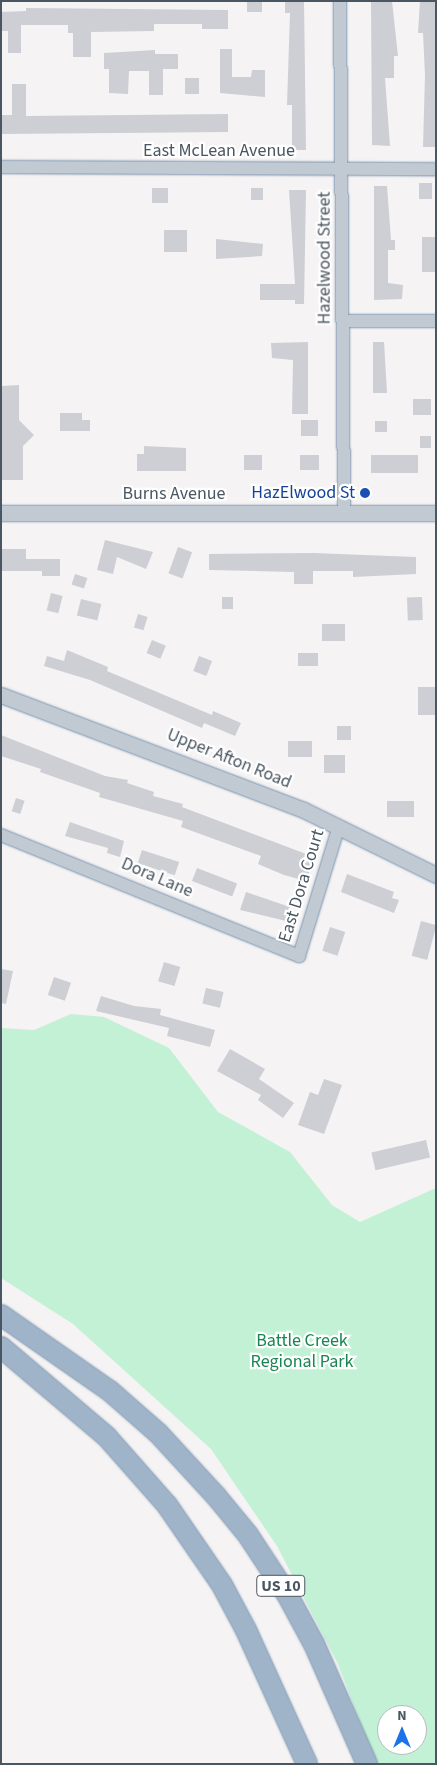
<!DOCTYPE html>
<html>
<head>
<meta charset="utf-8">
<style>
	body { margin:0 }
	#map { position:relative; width:437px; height:1765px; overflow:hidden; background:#f5f3f3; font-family:"Source Sans 3",sans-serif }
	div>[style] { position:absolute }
	.green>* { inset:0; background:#c3f1d5 }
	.building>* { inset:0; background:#cdcfd5; transform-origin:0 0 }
	.roads { filter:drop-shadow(0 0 1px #7690ad) drop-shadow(0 0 1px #7690ad) }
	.minor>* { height:12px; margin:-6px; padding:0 6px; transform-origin:6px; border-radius:6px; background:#c1cad2 }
	.tertiary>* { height:15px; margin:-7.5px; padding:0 7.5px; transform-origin:7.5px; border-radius:7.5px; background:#c1cad2 }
	.trunk>* { height:20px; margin:-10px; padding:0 10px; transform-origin:10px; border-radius:10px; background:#9fb4c9 }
	.dots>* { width:14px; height:14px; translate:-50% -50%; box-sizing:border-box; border:2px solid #fff; border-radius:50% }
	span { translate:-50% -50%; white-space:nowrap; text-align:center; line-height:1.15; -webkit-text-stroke:4.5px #fff; paint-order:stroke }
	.shield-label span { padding:1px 4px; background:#fff; border:1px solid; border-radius:4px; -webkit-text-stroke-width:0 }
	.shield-label { font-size:16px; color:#4a5661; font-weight:700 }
	.street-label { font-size:18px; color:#4a5661 }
	.transit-label { font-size:18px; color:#164399 }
	.right { translate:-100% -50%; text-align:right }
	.park-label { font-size:18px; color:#17864f }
	.frame { position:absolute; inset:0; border:2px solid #4a5661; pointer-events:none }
	.north { position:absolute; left:377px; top:1705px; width:50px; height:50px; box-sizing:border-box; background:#fff; border:1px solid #b7bbc0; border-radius:50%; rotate:0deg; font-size:14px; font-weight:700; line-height:20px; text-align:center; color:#4a5661 }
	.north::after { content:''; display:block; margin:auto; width:18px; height:22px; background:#1a73e8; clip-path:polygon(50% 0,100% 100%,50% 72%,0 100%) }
</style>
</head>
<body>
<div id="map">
	<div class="green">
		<i style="clip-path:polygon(evenodd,71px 1014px,104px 1017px,169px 1048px,218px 1112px,290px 1152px,332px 1205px,360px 1222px,436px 1188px,436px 1764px,376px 1764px,338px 1664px,277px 1546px,211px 1449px,73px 1324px,1px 1278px,1px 1028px,34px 1030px,71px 1014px,387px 1715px,417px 1715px,417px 1745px,387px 1745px,387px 1715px)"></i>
	</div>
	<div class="building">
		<i style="left:247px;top:1px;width:15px;height:11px"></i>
		<i style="clip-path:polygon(285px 1px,304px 1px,306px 150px,292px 150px,292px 105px,287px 105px,290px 13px,285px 13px)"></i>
		<i style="clip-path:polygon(371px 1px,392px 1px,398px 56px,394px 56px,394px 78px,385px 78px,390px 146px,372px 145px)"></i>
		<i style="clip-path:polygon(420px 1px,435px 1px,436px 147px,423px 147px,425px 75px,423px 33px,418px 33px)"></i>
		<i style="clip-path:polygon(26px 8px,228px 10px,228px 29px,202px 29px,202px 24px,154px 24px,154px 31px,91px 32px,91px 57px,73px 57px,73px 33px,68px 33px,68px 25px,21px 25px,21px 53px,8px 53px,8px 31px,1px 31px,1px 12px,26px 11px)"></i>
		<i style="clip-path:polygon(220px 49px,232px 49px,232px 77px,251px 77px,252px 70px,265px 70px,265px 97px,220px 93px)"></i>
		<i style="clip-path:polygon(155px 50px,155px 54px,178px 54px,178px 69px,163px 69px,163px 95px,149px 95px,149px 71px,129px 71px,128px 94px,109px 93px,109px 69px,104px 69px,104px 53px)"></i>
		<i style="left:185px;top:78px;width:14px;height:16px"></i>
		<i style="clip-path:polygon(12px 84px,26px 84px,26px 116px,228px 114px,228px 132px,1px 134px,1px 115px,12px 115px)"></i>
		<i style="left:419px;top:183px;width:13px;height:16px"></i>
		<i style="clip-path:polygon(374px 186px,387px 186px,391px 240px,395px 240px,395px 250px,388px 250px,388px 283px,403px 285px,402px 299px,374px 300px)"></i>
		<i style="left:152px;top:188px;width:16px;height:15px"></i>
		<i style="left:251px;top:188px;width:12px;height:12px"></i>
		<i style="clip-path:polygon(289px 190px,306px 190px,304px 304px,295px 304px,295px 300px,260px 300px,260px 284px,295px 284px)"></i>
		<i style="left:164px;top:230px;width:23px;height:22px"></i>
		<i style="left:422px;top:237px;width:14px;height:35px"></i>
		<i style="clip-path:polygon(216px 239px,263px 244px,262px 256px,216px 259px)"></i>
		<i style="clip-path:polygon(308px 342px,308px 414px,292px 414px,293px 360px,272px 358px,271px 343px)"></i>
		<i style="clip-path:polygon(373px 342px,384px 342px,387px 393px,373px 393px)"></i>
		<i style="clip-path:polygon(19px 385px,19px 420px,34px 435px,23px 446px,23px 480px,1px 480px,1px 386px)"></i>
		<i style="left:413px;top:399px;width:18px;height:16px"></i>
		<i style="clip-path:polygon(60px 413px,82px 413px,82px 420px,90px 420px,90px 431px,60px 431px)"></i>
		<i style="left:301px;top:420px;width:17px;height:16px"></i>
		<i style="left:375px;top:421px;width:12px;height:11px"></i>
		<i style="left:420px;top:436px;width:11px;height:12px"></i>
		<i style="clip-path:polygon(144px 446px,186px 448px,186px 471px,137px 471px,137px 454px,144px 454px)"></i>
		<i style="left:244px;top:455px;width:18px;height:15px"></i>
		<i style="left:300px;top:455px;width:19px;height:15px"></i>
		<i style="left:418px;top:455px;width:18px;height:47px;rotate:90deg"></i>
		<i style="clip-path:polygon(105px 540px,153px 552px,146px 569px,117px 557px,113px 574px,97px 570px)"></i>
		<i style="left:178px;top:547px;width:15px;height:28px;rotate:20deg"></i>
		<i style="clip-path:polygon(2px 549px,26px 549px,26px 559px,60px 559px,60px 576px,42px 576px,42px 571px,2px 571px)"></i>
		<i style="clip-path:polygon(313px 553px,416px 557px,416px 574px,353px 577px,353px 571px,313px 571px,313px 584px,294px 584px,294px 572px,209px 570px,209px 554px)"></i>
		<i style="left:75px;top:574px;width:13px;height:11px;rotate:18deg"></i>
		<i style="left:51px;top:593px;width:12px;height:18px;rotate:14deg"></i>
		<i style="left:222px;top:597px;width:11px;height:12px"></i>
		<i style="left:422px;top:597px;width:23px;height:15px;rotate:88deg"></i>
		<i style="left:81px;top:599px;width:21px;height:17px;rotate:14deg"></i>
		<i style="left:138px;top:614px;width:10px;height:14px;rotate:17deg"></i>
		<i style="left:322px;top:624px;width:23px;height:17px"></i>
		<i style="left:152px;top:640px;width:15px;height:14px;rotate:23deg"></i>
		<i style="clip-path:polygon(67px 650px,108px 667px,107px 671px,212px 715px,213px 711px,241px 723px,235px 736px,204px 723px,202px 728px,90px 680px,44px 666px,47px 656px,64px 661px)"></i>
		<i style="left:298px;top:653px;width:20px;height:13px"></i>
		<i style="left:199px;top:656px;width:14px;height:16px;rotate:21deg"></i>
		<i style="left:418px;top:687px;width:18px;height:28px"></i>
		<i style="left:337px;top:726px;width:14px;height:14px"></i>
		<i style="clip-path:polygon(1px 735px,105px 776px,128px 780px,127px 783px,154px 792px,153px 796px,183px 804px,182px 807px,314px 857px,308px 876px,301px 874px,299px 879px,284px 875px,258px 864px,261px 856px,181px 827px,183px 821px,99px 797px,100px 793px,40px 772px,41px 769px,1px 756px)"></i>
		<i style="left:288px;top:741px;width:24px;height:16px"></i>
		<i style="left:324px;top:755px;width:21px;height:18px"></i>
		<i style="left:16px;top:798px;width:9px;height:14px;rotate:18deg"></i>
		<i style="left:387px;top:801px;width:27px;height:16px"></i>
		<i style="clip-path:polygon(70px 822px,124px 841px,120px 857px,107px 853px,108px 848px,65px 836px)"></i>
		<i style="left:142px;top:850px;width:39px;height:14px;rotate:18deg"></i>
		<i style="left:197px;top:868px;width:43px;height:14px;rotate:21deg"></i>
		<i style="clip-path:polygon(347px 874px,394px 892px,392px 898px,399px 900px,394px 913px,341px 892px)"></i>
		<i style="clip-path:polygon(246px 892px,290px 907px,286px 921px,240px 910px)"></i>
		<i style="left:421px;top:921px;width:16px;height:36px;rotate:15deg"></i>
		<i style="left:330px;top:927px;width:16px;height:25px;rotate:18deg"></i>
		<i style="left:164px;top:962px;width:17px;height:20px;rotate:17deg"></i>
		<i style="clip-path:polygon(1px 969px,13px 971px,6px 1004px,1px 1003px)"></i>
		<i style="left:54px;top:977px;width:18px;height:19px;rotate:19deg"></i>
		<i style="left:206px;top:988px;width:18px;height:16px;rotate:13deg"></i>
		<i style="clip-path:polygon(101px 996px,134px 1006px,161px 1009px,160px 1015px,215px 1030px,210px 1047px,167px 1036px,169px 1028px,96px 1011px)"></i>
		<i style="clip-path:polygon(230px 1049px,265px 1069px,259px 1079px,294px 1103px,283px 1118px,258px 1100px,261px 1095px,217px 1071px)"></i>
		<i style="clip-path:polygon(324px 1079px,342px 1085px,324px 1134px,298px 1125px,310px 1092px,318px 1095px)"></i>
		<i style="left:426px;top:1140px;width:18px;height:56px;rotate:77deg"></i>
	</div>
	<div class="roads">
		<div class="minor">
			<i style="left:340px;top:1px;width:513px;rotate:89.55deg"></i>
			<i style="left:1px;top:167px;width:435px;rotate:0.3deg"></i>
			<i style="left:343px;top:321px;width:93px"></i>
			<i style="left:1px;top:835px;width:322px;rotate:22.1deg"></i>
			<i style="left:299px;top:956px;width:136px;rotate:-72.9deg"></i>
		</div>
		<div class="tertiary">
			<i style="left:1px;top:513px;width:435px"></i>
			<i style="left:1px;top:695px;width:324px;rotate:20.8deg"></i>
			<i style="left:304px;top:810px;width:147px;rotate:26.2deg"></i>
		</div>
		<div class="trunk">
			<i style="left:1px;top:1315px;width:133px;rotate:34.9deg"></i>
			<i style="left:110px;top:1391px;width:64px;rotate:41.2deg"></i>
			<i style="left:158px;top:1433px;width:86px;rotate:47.4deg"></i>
			<i style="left:216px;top:1496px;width:50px;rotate:50.6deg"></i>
			<i style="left:248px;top:1535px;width:73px;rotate:56.7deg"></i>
			<i style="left:288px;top:1596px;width:55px;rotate:61.6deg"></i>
			<i style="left:314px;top:1644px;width:131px;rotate:66.2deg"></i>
			<i style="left:1px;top:1347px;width:139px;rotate:40.3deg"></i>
			<i style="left:107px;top:1437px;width:91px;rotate:48.6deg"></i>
			<i style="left:167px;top:1505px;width:97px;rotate:55.5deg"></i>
			<i style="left:222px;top:1585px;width:51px;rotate:61.9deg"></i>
			<i style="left:246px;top:1630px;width:147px;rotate:65.5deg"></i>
		</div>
	</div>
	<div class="dots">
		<i style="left:365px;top:493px;background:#1a4fb4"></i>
	</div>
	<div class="shield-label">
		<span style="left:281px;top:1586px">US 10</span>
	</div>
	<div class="street-label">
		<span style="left:219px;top:151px">East McLean Avenue</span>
		<span style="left:325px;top:258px;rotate:-90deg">Hazelwood Street</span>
		<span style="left:174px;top:494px">Burns Avenue</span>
		<span style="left:229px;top:759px;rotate:22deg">Upper Afton Road</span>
		<span style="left:157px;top:878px;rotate:23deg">Dora Lane</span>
		<span style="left:302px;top:886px;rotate:-73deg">East Dora Court</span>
	</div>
	<div class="transit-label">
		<span class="right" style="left:355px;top:493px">HazElwood St</span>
	</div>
	<div class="park-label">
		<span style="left:302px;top:1352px">Battle Creek<br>Regional Park</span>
	</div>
	<div class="frame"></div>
	<div class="north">N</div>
</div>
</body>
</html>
